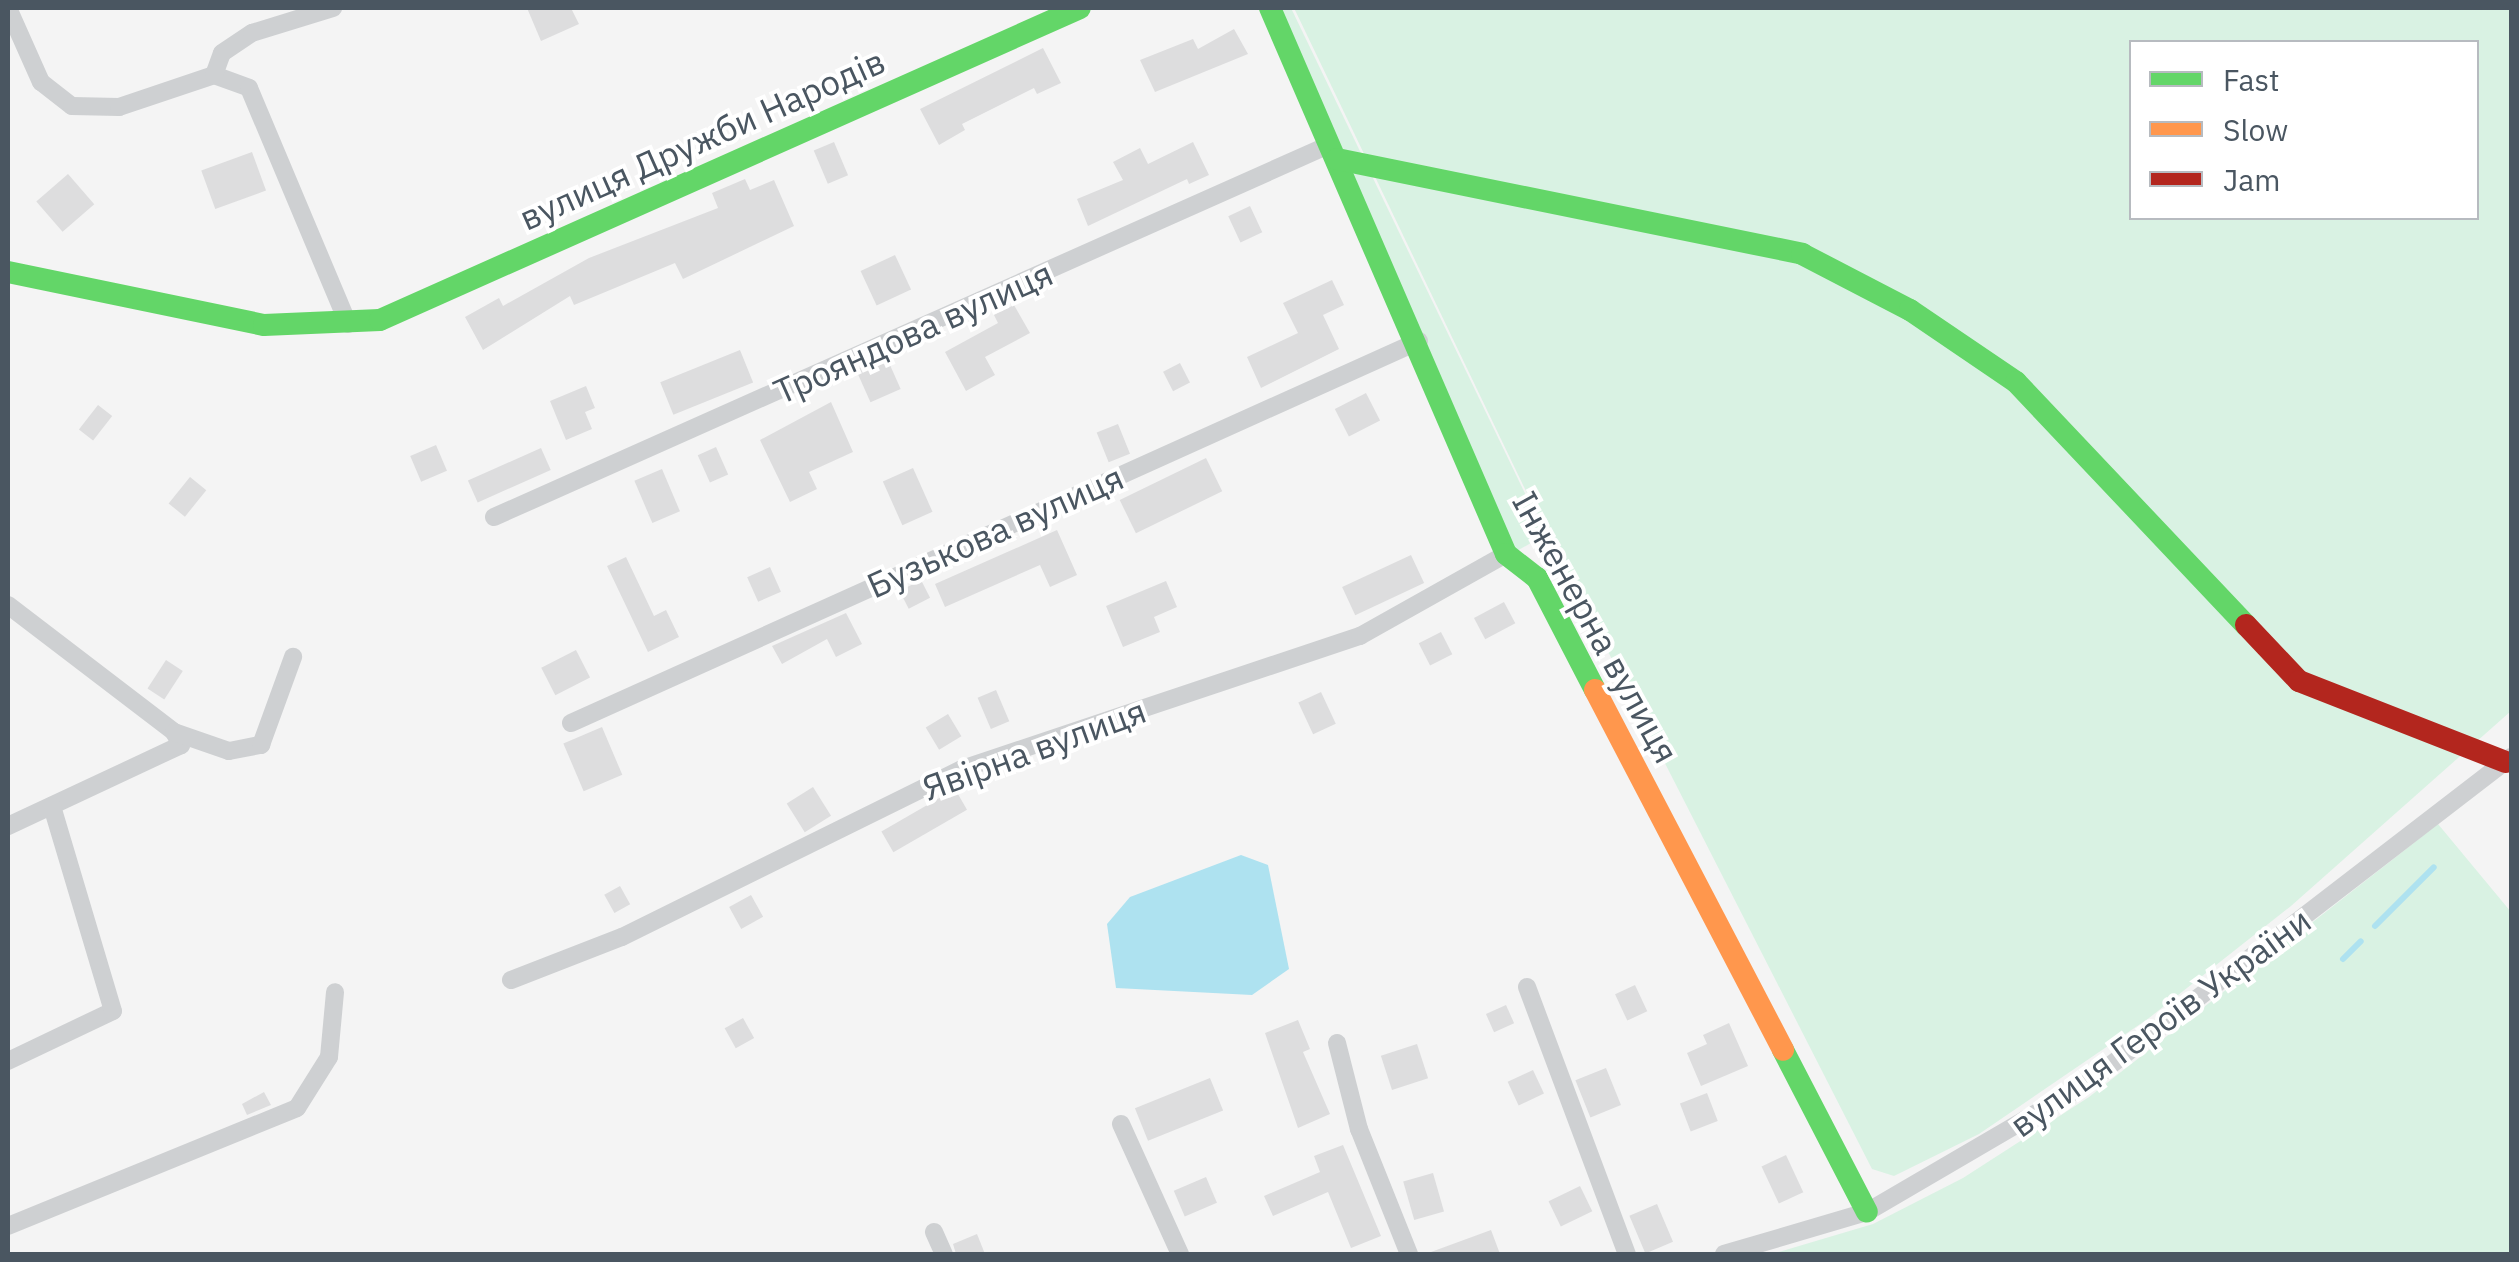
<!DOCTYPE html>
<html>
<head>
<meta charset="utf-8">
<style>
	body { margin:0 }
	#map { position:relative; width:2519px; height:1262px; overflow:hidden; background:#f4f4f4; font-family:"IBM Plex Sans",sans-serif }
	div>[style] { position:absolute }
	.green>* { inset:0; background:#d9f2e3 }
	.water>* { inset:0; background:#aee2f0 }
	.stream>* { height:6px; margin:-3px; padding:0 3px; transform-origin:3px; border-radius:3px; background:#aee2f0 }
	.building>* { inset:0; background:#ddddde; transform-origin:0 0 }
	.street>* { height:18px; margin:-9px; padding:0 9px; transform-origin:9px; border-radius:9px; background:#ced0d2 }
	.fast>* { height:22px; margin:-11px; padding:0 11px; transform-origin:11px; border-radius:11px; background:#63d668 }
	.slow>* { height:22px; margin:-11px; padding:0 11px; transform-origin:11px; border-radius:11px; background:#ff974d }
	.jam>* { height:22px; margin:-11px; padding:0 11px; transform-origin:11px; border-radius:11px; background:#b3261e }
	span { translate:-50% -50%; white-space:nowrap; text-align:center; line-height:1.15; -webkit-text-stroke:8px #fff; paint-order:stroke }
	.street-label { font-size:35px; color:#4a5661 }
	.frame { position:absolute; inset:0; border:10px solid #4a5661; pointer-events:none }
	.legend { position:absolute; left:2129px; top:40px; width:350px; height:180px; box-sizing:border-box; background:#fff; border:2px solid #b7bbc0; margin:0; padding:12px 18px; list-style:none; font-size:30px; color:#4a5661 }
	.legend li { display:flex; align-items:center; gap:20px; height:50px }
	.legend b { width:50px; border:2px solid #b7bbc0 }
</style>
</head>
<body>
<div id="map">
	<div class="green">
		<i style="clip-path:polygon(1272px 8px,1291px 8px,1545px 535px,1515px 552px)"></i>
		<i style="clip-path:polygon(evenodd,1294px 8px,2511px 8px,2511px 711px,2291px 906px,2149px 1018px,1979px 1134px,1894px 1176px,1872px 1169px,1523px 485px,1294px 8px,2132px 42px,2476px 42px,2476px 218px,2132px 218px,2132px 42px)"></i>
		<i style="clip-path:polygon(2438px 824px,2511px 912px,2511px 1254px,1772px 1254px,1873px 1224px,1963px 1178px,2089px 1097px)"></i>
	</div>
	<div class="water">
		<i style="clip-path:polygon(1241px 855px,1268px 865px,1289px 969px,1252px 995px,1116px 988px,1107px 924px,1130px 897px)"></i>
	</div>
	<div class="stream">
		<i style="left:2375px;top:926px;width:83px;rotate:-45deg"></i>
		<i style="left:2343px;top:959px;width:25px;rotate:-45deg"></i>
	</div>
	<div class="building">
		<i style="clip-path:polygon(527px 8px,571px 8px,579px 24px,541px 41px)"></i>
		<i style="clip-path:polygon(1234px 29px,1248px 54px,1155px 92px,1140px 60px,1193px 39px,1198px 49px)"></i>
		<i style="clip-path:polygon(1043px 48px,1061px 83px,1037px 94px,1034px 88px,962px 124px,965px 130px,939px 145px,920px 109px)"></i>
		<i style="left:834px;top:142px;width:36px;height:22px;rotate:67deg"></i>
		<i style="clip-path:polygon(1193px 142px,1209px 175px,1189px 184px,1187px 179px,1088px 226px,1077px 199px,1123px 180px,1113px 162px,1140px 148px,1148px 164px)"></i>
		<i style="left:252px;top:152px;width:41px;height:54px;rotate:70deg"></i>
		<i style="left:68px;top:174px;width:40px;height:42px;rotate:49deg"></i>
		<i style="clip-path:polygon(745px 179px,750px 190px,774px 180px,794px 226px,683px 279px,675px 263px,574px 305px,570px 296px,483px 350px,465px 317px,499px 298px,503px 306px,589px 258px,718px 208px,712px 193px)"></i>
		<i style="left:1250px;top:206px;width:29px;height:24px;rotate:65deg"></i>
		<i style="left:895px;top:255px;width:38px;height:38px;rotate:65deg"></i>
		<i style="clip-path:polygon(1332px 280px,1344px 305px,1323px 315px,1339px 349px,1261px 388px,1247px 357px,1298px 333px,1283px 303px)"></i>
		<i style="clip-path:polygon(1014px 305px,1030px 333px,985px 357px,995px 375px,966px 391px,945px 352px,998px 323px,994px 315px)"></i>
		<i style="left:740px;top:350px;width:35px;height:86px;rotate:68deg"></i>
		<i style="left:886px;top:356px;width:36px;height:33px;rotate:66deg"></i>
		<i style="left:1180px;top:363px;width:22px;height:19px;rotate:63deg"></i>
		<i style="clip-path:polygon(586px 386px,595px 408px,585px 412px,592px 429px,566px 440px,550px 401px)"></i>
		<i style="left:1366px;top:393px;width:31px;height:35px;rotate:63deg"></i>
		<i style="clip-path:polygon(831px 402px,853px 452px,809px 472px,817px 489px,790px 502px,760px 440px)"></i>
		<i style="left:98px;top:405px;width:18px;height:31px;rotate:38deg"></i>
		<i style="left:1118px;top:424px;width:32px;height:23px;rotate:68deg"></i>
		<i style="left:436px;top:445px;width:28px;height:28px;rotate:67deg"></i>
		<i style="left:716px;top:447px;width:30px;height:20px;rotate:66deg"></i>
		<i style="left:541px;top:448px;width:24px;height:80px;rotate:66deg"></i>
		<i style="left:1206px;top:458px;width:37px;height:96px;rotate:64deg"></i>
		<i style="left:913px;top:468px;width:48px;height:33px;rotate:66deg"></i>
		<i style="left:662px;top:469px;width:46px;height:30px;rotate:67deg"></i>
		<i style="left:190px;top:477px;width:21px;height:34px;rotate:39deg"></i>
		<i style="clip-path:polygon(1057px 530px,1077px 575px,1050px 587px,1040px 565px,945px 607px,935px 584px)"></i>
		<i style="left:1411px;top:555px;width:31px;height:76px;rotate:65deg"></i>
		<i style="clip-path:polygon(626px 557px,654px 616px,666px 610px,679px 637px,648px 652px,607px 566px)"></i>
		<i style="left:770px;top:567px;width:27px;height:25px;rotate:66deg"></i>
		<i style="left:921px;top:580px;width:20px;height:24px;rotate:63deg"></i>
		<i style="clip-path:polygon(1166px 581px,1177px 607px,1154px 617px,1160px 632px,1123px 647px,1106px 606px)"></i>
		<i style="left:1504px;top:602px;width:24px;height:34px;rotate:62deg"></i>
		<i style="clip-path:polygon(846px 613px,862px 644px,836px 657px,827px 639px,782px 664px,772px 646px)"></i>
		<i style="left:1441px;top:632px;width:25px;height:25px;rotate:63deg"></i>
		<i style="left:576px;top:650px;width:31px;height:39px;rotate:63deg"></i>
		<i style="left:166px;top:660px;width:20px;height:34px;rotate:33deg"></i>
		<i style="left:996px;top:690px;width:34px;height:20px;rotate:67deg"></i>
		<i style="left:1321px;top:692px;width:35px;height:25px;rotate:65deg"></i>
		<i style="left:948px;top:714px;width:26px;height:26px;rotate:59deg"></i>
		<i style="left:602px;top:727px;width:52px;height:42px;rotate:67deg"></i>
		<i style="left:813px;top:787px;width:34px;height:31px;rotate:58deg"></i>
		<i style="left:955px;top:789px;width:24px;height:85px;rotate:60deg"></i>
		<i style="left:620px;top:886px;width:21px;height:18px;rotate:61deg"></i>
		<i style="left:751px;top:895px;width:25px;height:25px;rotate:61deg"></i>
		<i style="left:1635px;top:985px;width:29px;height:22px;rotate:65deg"></i>
		<i style="left:1506px;top:1005px;width:20px;height:22px;rotate:66deg"></i>
		<i style="left:743px;top:1018px;width:23px;height:21px;rotate:61deg"></i>
		<i style="clip-path:polygon(1298px 1020px,1310px 1049px,1303px 1052px,1330px 1114px,1298px 1128px,1265px 1033px)"></i>
		<i style="clip-path:polygon(1729px 1023px,1748px 1066px,1701px 1086px,1687px 1053px,1707px 1044px,1703px 1035px)"></i>
		<i style="left:1417px;top:1044px;width:36px;height:38px;rotate:72deg"></i>
		<i style="left:1606px;top:1068px;width:40px;height:33px;rotate:68deg"></i>
		<i style="left:1533px;top:1070px;width:26px;height:28px;rotate:65deg"></i>
		<i style="left:1210px;top:1078px;width:35px;height:81px;rotate:68deg"></i>
		<i style="clip-path:polygon(264px 1092px,271px 1105px,247px 1115px,242px 1104px)"></i>
		<i style="left:1707px;top:1093px;width:30px;height:29px;rotate:69deg"></i>
		<i style="clip-path:polygon(1343px 1145px,1381px 1236px,1351px 1248px,1328px 1192px,1273px 1216px,1264px 1196px,1320px 1172px,1314px 1156px)"></i>
		<i style="left:1786px;top:1155px;width:41px;height:27px;rotate:65deg"></i>
		<i style="left:1433px;top:1173px;width:40px;height:31px;rotate:74deg"></i>
		<i style="left:1206px;top:1177px;width:28px;height:35px;rotate:67deg"></i>
		<i style="left:1580px;top:1186px;width:28px;height:35px;rotate:64deg"></i>
		<i style="left:1657px;top:1204px;width:41px;height:30px;rotate:67deg"></i>
		<i style="clip-path:polygon(1491px 1230px,1500px 1254px,1431px 1254px,1431px 1252px)"></i>
		<i style="clip-path:polygon(977px 1234px,985px 1254px,956px 1254px,953px 1244px)"></i>
	</div>
	<div class="street">
		<i style="left:8px;top:8px;width:81px;rotate:66deg"></i>
		<i style="left:41px;top:82px;width:39px;rotate:38deg"></i>
		<i style="left:72px;top:106px;width:47px;rotate:1.2deg"></i>
		<i style="left:119px;top:107px;width:100px;rotate:-18.6deg"></i>
		<i style="left:214px;top:75px;width:37px;rotate:20deg"></i>
		<i style="left:249px;top:88px;width:256px;rotate:67.2deg"></i>
		<i style="left:214px;top:75px;width:23px;rotate:-70deg"></i>
		<i style="left:222px;top:53px;width:36px;rotate:-34deg"></i>
		<i style="left:252px;top:33px;width:85px;rotate:-17.2deg"></i>
		<i style="left:494px;top:517px;width:916px;rotate:-24.02deg"></i>
		<i style="left:8px;top:605px;width:209px;rotate:37.4deg"></i>
		<i style="left:174px;top:732px;width:15px;rotate:62deg"></i>
		<i style="left:181px;top:745px;width:191px;rotate:154.9deg"></i>
		<i style="left:571px;top:723px;width:930px;rotate:-24.25deg"></i>
		<i style="left:174px;top:732px;width:58px;rotate:19.1deg"></i>
		<i style="left:229px;top:751px;width:33px;rotate:-11deg"></i>
		<i style="left:261px;top:745px;width:94px;rotate:-70deg"></i>
		<i style="left:511px;top:980px;width:119px;rotate:-21.2deg"></i>
		<i style="left:622px;top:937px;width:379px;rotate:-26.3deg"></i>
		<i style="left:962px;top:769px;width:420px;rotate:-18.5deg"></i>
		<i style="left:1360px;top:636px;width:167px;rotate:-29.3deg"></i>
		<i style="left:1527px;top:987px;width:285px;rotate:69.5deg"></i>
		<i style="left:1337px;top:1043px;width:89px;rotate:75.7deg"></i>
		<i style="left:1359px;top:1129px;width:135px;rotate:68.2deg"></i>
		<i style="left:8px;top:1061px;width:116px;rotate:-25.5deg"></i>
		<i style="left:113px;top:1011px;width:214px;rotate:-106.6deg"></i>
		<i style="left:1121px;top:1124px;width:143px;rotate:65.6deg"></i>
		<i style="left:8px;top:1226px;width:312px;rotate:-22.2deg"></i>
		<i style="left:297px;top:1108px;width:60px;rotate:-57.9deg"></i>
		<i style="left:329px;top:1057px;width:65px;rotate:-84.7deg"></i>
		<i style="left:934px;top:1232px;width:24px;rotate:66deg"></i>
		<i style="left:1724px;top:1254px;width:149px;rotate:-16.4deg"></i>
		<i style="left:1867px;top:1212px;width:254px;rotate:-30.3deg"></i>
		<i style="left:2086px;top:1084px;width:536px;rotate:-37.58deg"></i>
	</div>
	<div class="fast">
		<i style="left:1270px;top:8px;width:595px;rotate:66.62deg"></i>
		<i style="left:1506px;top:554px;width:39px;rotate:38deg"></i>
		<i style="left:1537px;top:578px;width:126px;rotate:62.6deg"></i>
		<i style="left:1337px;top:159px;width:475px;rotate:11.5deg"></i>
		<i style="left:1802px;top:254px;width:122px;rotate:27.4deg"></i>
		<i style="left:1910px;top:310px;width:128px;rotate:34.2deg"></i>
		<i style="left:2016px;top:382px;width:335px;rotate:46.6deg"></i>
		<i style="left:8px;top:272px;width:261px;rotate:11.7deg"></i>
		<i style="left:264px;top:325px;width:116px;rotate:-2.5deg"></i>
		<i style="left:380px;top:320px;width:766px;rotate:-24.02deg"></i>
		<i style="left:1783px;top:1050px;width:182px;rotate:62.6deg"></i>
	</div>
	<div class="slow">
		<i style="left:1595px;top:690px;width:406px;rotate:62.4deg"></i>
	</div>
	<div class="jam">
		<i style="left:2246px;top:625px;width:77px;rotate:46.6deg"></i>
		<i style="left:2299px;top:681px;width:222px;rotate:21.4deg"></i>
	</div>
	<div class="street-label">
		<span style="left:702px;top:139px;rotate:-24deg">вулиця Дружби Народів</span>
		<span style="left:913px;top:332px;rotate:-24deg">Трояндова вулиця</span>
		<span style="left:995px;top:531px;rotate:-24deg">Бузькова вулиця</span>
		<span style="left:1596px;top:627px;rotate:61deg">Інженерна вулиця</span>
		<span style="left:1034px;top:749px;rotate:-20deg">Явірна вулиця</span>
		<span style="left:2160px;top:1022px;rotate:-36deg">вулиця Героїв України</span>
	</div>
	<div class="frame"></div>
	<ul class="legend">
	<li><b style="height:12px;background:#63d668"></b>Fast</li>
	<li><b style="height:12px;background:#ff974d"></b>Slow</li>
	<li><b style="height:12px;background:#b3261e"></b>Jam</li>
	</ul>
</div>
</body>
</html>
